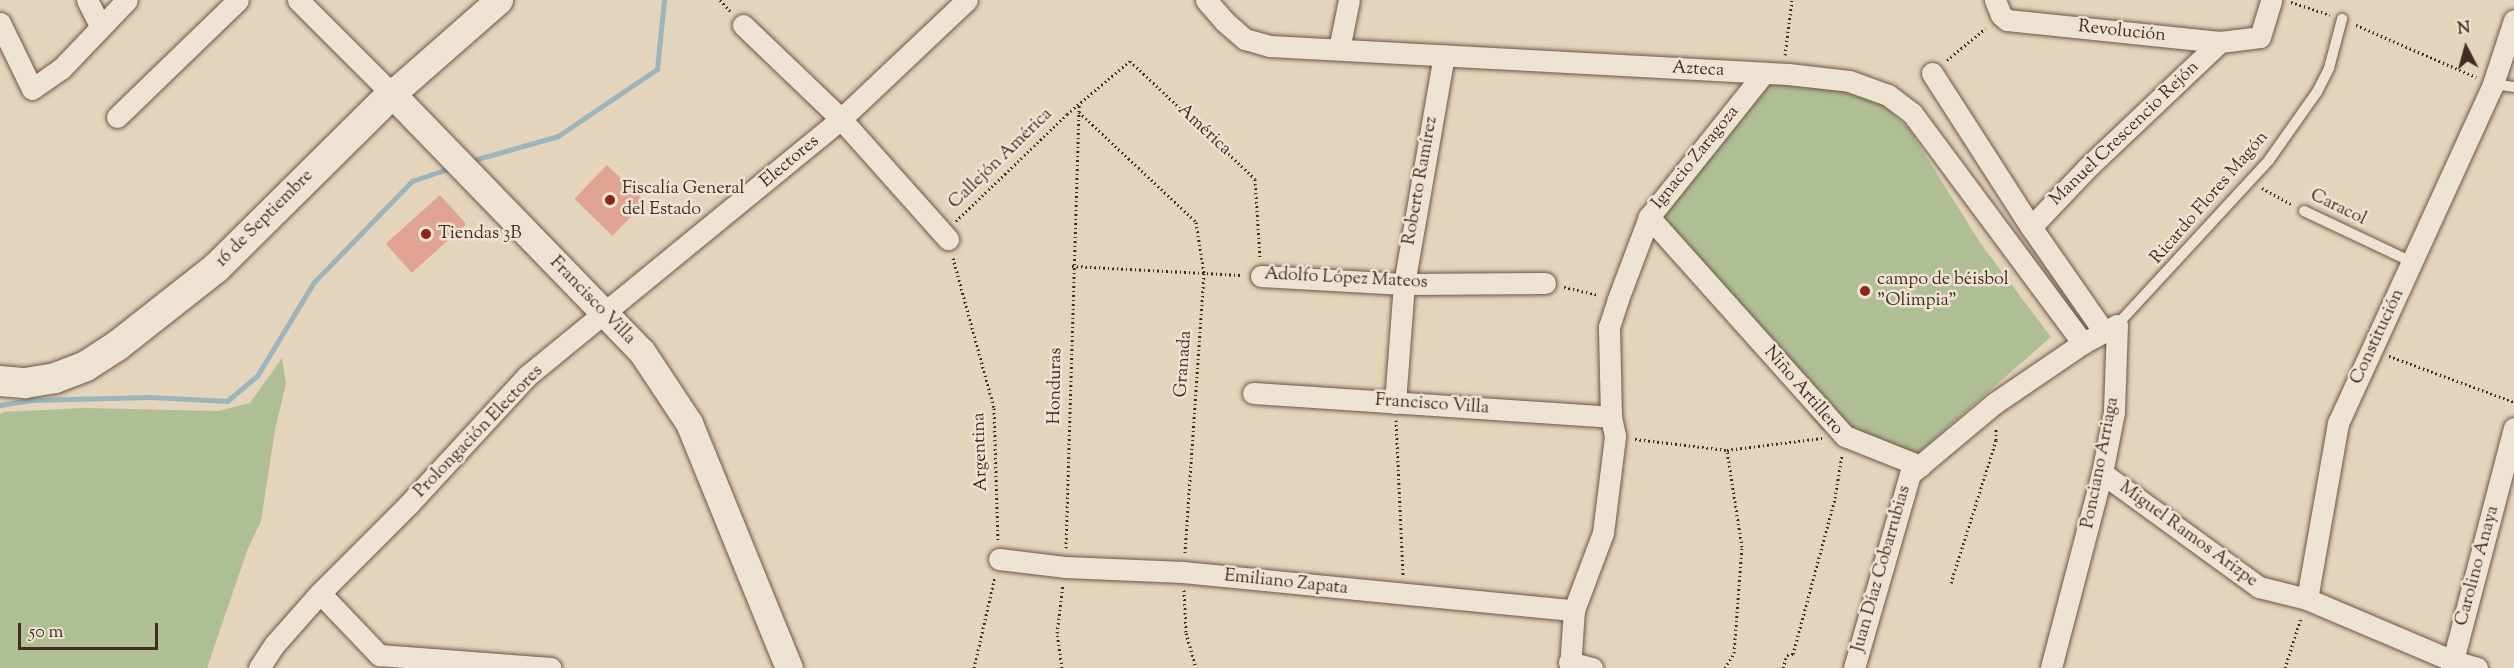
<!DOCTYPE html>
<html>
<head>
<meta charset="utf-8">
<style>
	body { margin:0 }
	#map { position:relative; width:2514px; height:668px; overflow:hidden; background:#e5d4bc; font-family:"Sorts Mill Goudy",serif }
	div>[style] { position:absolute }
	.green>* { inset:0; background:#afbe95 }
	.stream>* { height:5px; margin:-2.5px; padding:0 2.5px; transform-origin:2.5px; border-radius:2.5px; background:#9cb5bd }
	.building>* { inset:0; background:#e0a293; transform-origin:0 0 }
	.path>* { height:3px; margin-top:-1.5px; transform-origin:0; background:repeating-linear-gradient(90deg,#432c1f 0 1.5px,transparent 0 4.5px) }
	.roads { filter:drop-shadow(0 0 2px #6c5646) drop-shadow(0 0 2px #6c5646) }
	.service>* { height:10px; margin:-5px; padding:0 5px; transform-origin:5px; border-radius:5px; background:#eee3d3 }
	.minor>* { height:21px; margin:-10.5px; padding:0 10.5px; transform-origin:10.5px; border-radius:10.5px; background:#eee3d3 }
	.tertiary>* { height:27px; margin:-13.5px; padding:0 13.5px; transform-origin:13.5px; border-radius:13.5px; background:#eee3d3 }
	.secondary>* { height:30px; margin:-15px; padding:0 15px; transform-origin:15px; border-radius:15px; background:#eee3d3 }
	.dots>* { width:16px; height:16px; translate:-50% -50%; box-sizing:border-box; border:3px solid #eee3d3; border-radius:50% }
	span { translate:-50% -50%; white-space:nowrap; text-align:center; line-height:1.15; -webkit-text-stroke:5px #eee3d3; paint-order:stroke }
	.street-label { font-size:18px; color:#432c1f }
	.poi-label { font-size:18px; color:#432c1f }
	.left { translate:0 -50%; text-align:left }
	.north { position:absolute; left:2436px; top:18px; width:60px; height:60px; -webkit-text-stroke:4px #eee3d3; paint-order:stroke; rotate:354deg; font-size:16px; font-weight:700; line-height:24px; text-align:center; color:#432c1f }
	.north::after { content:''; display:block; margin:auto; width:21px; height:27px; background:#432c1f; clip-path:polygon(50% 0,100% 100%,50% 72%,0 100%) }
	.scale { position:absolute; left:18px; top:623px; width:140px; height:27px; box-sizing:border-box; border:3px solid #432c1f; border-top:0; padding-left:8px; font-size:18px; line-height:21px; white-space:nowrap; color:#432c1f; -webkit-text-stroke:4px #eee3d3; paint-order:stroke }
</style>
</head>
<body>
<div id="map">
	<div class="green">
		<i style="clip-path:polygon(1768px 77px,1831px 82px,1878px 100px,1909px 129px,1981px 244px,2051px 337px,1916px 455px,1822px 430px,1660px 221px)"></i>
		<i style="clip-path:polygon(282px 358px,286px 383px,275px 430px,261px 521px,247px 551px,207px 668px,0 668px,0 414px,4px 412px,84px 408px,218px 411px,250px 403px)"></i>
	</div>
	<div class="stream">
		<i style="left:467px;top:162px;width:95px;rotate:-15.9deg"></i>
		<i style="left:558px;top:136px;width:120px;rotate:-34.1deg"></i>
		<i style="left:657px;top:69px;width:69px;rotate:-84.2deg"></i>
		<i style="left:0;top:405px;width:33px;rotate:-9deg"></i>
		<i style="left:33px;top:400px;width:117px;rotate:-1.5deg"></i>
		<i style="left:150px;top:397px;width:77px;rotate:3deg"></i>
		<i style="left:227px;top:401px;width:39px;rotate:-40deg"></i>
		<i style="left:257px;top:376px;width:110px;rotate:-58.8deg"></i>
		<i style="left:314px;top:282px;width:141px;rotate:-45.9deg"></i>
		<i style="left:412px;top:181px;width:43px;rotate:-18.9deg"></i>
	</div>
	<div class="building">
		<i style="left:607px;top:165px;width:53px;height:47px;rotate:44deg"></i>
		<i style="left:440px;top:195px;width:39px;height:73px;rotate:48deg"></i>
	</div>
	<div class="path">
		<i style="left:720px;top:0;width:16px;rotate:47deg"></i>
		<i style="left:2291px;top:2px;width:41px;rotate:18.4deg"></i>
		<i style="left:2356px;top:25px;width:131px;rotate:23.4deg"></i>
		<i style="left:1785px;top:55px;width:55px;rotate:-82.7deg"></i>
		<i style="left:1947px;top:60px;width:50px;rotate:-39.4deg"></i>
		<i style="left:1079px;top:112px;width:161px;rotate:43.2deg"></i>
		<i style="left:1196px;top:222px;width:52px;rotate:81.1deg"></i>
		<i style="left:1204px;top:273px;width:282px;rotate:93.9deg"></i>
		<i style="left:2262px;top:188px;width:35px;rotate:29deg"></i>
		<i style="left:956px;top:221px;width:154px;rotate:-43.9deg"></i>
		<i style="left:1067px;top:114px;width:82px;rotate:-40.1deg"></i>
		<i style="left:1130px;top:61px;width:172px;rotate:43.3deg"></i>
		<i style="left:1255px;top:179px;width:79px;rotate:86.4deg"></i>
		<i style="left:953px;top:258px;width:156px;rotate:74.7deg"></i>
		<i style="left:994px;top:408px;width:132px;rotate:88.3deg"></i>
		<i style="left:1072px;top:266px;width:170px;rotate:3deg"></i>
		<i style="left:1564px;top:287px;width:35px;rotate:13deg"></i>
		<i style="left:2389px;top:356px;width:133px;rotate:20.2deg"></i>
		<i style="left:1396px;top:420px;width:156px;rotate:87.4deg"></i>
		<i style="left:1635px;top:439px;width:93px;rotate:6.8deg"></i>
		<i style="left:1727px;top:450px;width:96px;rotate:-7.2deg"></i>
		<i style="left:1066px;top:548px;width:445px;rotate:-88.3deg"></i>
		<i style="left:1951px;top:583px;width:150px;rotate:-72.5deg"></i>
		<i style="left:1996px;top:440px;width:13px;rotate:-90deg"></i>
		<i style="left:1184px;top:590px;width:43px;rotate:87.3deg"></i>
		<i style="left:1186px;top:633px;width:36px;rotate:74deg"></i>
		<i style="left:974px;top:668px;width:94px;rotate:-77.1deg"></i>
		<i style="left:1062px;top:668px;width:35px;rotate:-98deg"></i>
		<i style="left:1057px;top:633px;width:49px;rotate:-83deg"></i>
		<i style="left:1725px;top:668px;width:17px;rotate:-59deg"></i>
		<i style="left:1734px;top:653px;width:106px;rotate:-85.7deg"></i>
		<i style="left:1742px;top:547px;width:98px;rotate:-98.8deg"></i>
		<i style="left:1783px;top:668px;width:14px;rotate:-73deg"></i>
		<i style="left:1787px;top:655px;width:6px;rotate:-9deg"></i>
		<i style="left:1793px;top:654px;width:162px;rotate:-74.9deg"></i>
		<i style="left:1835px;top:498px;width:44px;rotate:-80.8deg"></i>
		<i style="left:2285px;top:668px;width:52px;rotate:-72.3deg"></i>
	</div>
	<div class="roads">
		<div class="service">
			<i style="left:2493px;top:84px;width:21px;rotate:8deg"></i>
			<i style="left:2304px;top:211px;width:119px;rotate:25.3deg"></i>
			<i style="left:2117px;top:325px;width:224px;rotate:-47.3deg"></i>
			<i style="left:2269px;top:160px;width:83px;rotate:-54.8deg"></i>
			<i style="left:2317px;top:92px;width:27px;rotate:-63deg"></i>
			<i style="left:2329px;top:68px;width:51px;rotate:-75.1deg"></i>
		</div>
		<div class="minor">
			<i style="left:87px;top:0;width:29px;rotate:63deg"></i>
			<i style="left:298px;top:0;width:133px;rotate:45deg"></i>
			<i style="left:1206px;top:0;width:28px;rotate:49deg"></i>
			<i style="left:1224px;top:21px;width:28px;rotate:41deg"></i>
			<i style="left:1245px;top:39px;width:26px;rotate:16deg"></i>
			<i style="left:1270px;top:46px;width:519px;rotate:3.09deg"></i>
			<i style="left:1788px;top:74px;width:61px;rotate:6.5deg"></i>
			<i style="left:1849px;top:81px;width:41px;rotate:19.7deg"></i>
			<i style="left:1888px;top:95px;width:30px;rotate:37deg"></i>
			<i style="left:1912px;top:113px;width:287px;rotate:53.4deg"></i>
			<i style="left:1995px;top:0;width:16px;rotate:68deg"></i>
			<i style="left:2001px;top:15px;width:8px;rotate:40deg"></i>
			<i style="left:2007px;top:20px;width:214px;rotate:5.9deg"></i>
			<i style="left:2220px;top:42px;width:40px;rotate:-7.1deg"></i>
			<i style="left:2260px;top:37px;width:39px;rotate:-73deg"></i>
			<i style="left:0;top:23px;width:73px;rotate:64.1deg"></i>
			<i style="left:32px;top:89px;width:35px;rotate:-35deg"></i>
			<i style="left:61px;top:69px;width:95px;rotate:-46.3deg"></i>
			<i style="left:743px;top:25px;width:136px;rotate:43.8deg"></i>
			<i style="left:841px;top:119px;width:161px;rotate:48.3deg"></i>
			<i style="left:1339px;top:49px;width:50px;rotate:-78.5deg"></i>
			<i style="left:1932px;top:73px;width:183px;rotate:57.3deg"></i>
			<i style="left:2031px;top:227px;width:128px;rotate:55.2deg"></i>
			<i style="left:117px;top:117px;width:168px;rotate:-44deg"></i>
			<i style="left:1649px;top:217px;width:294px;rotate:48.2deg"></i>
			<i style="left:1845px;top:436px;width:81px;rotate:21.8deg"></i>
			<i style="left:2031px;top:227px;width:81px;rotate:-46.5deg"></i>
			<i style="left:2087px;top:168px;width:183px;rotate:-43.5deg"></i>
			<i style="left:1261px;top:276px;width:143px;rotate:3.2deg"></i>
			<i style="left:1404px;top:284px;width:141px;rotate:-0.4deg"></i>
			<i style="left:1253px;top:393px;width:359px;rotate:3.8deg"></i>
			<i style="left:1395px;top:403px;width:119px;rotate:-85.7deg"></i>
			<i style="left:1404px;top:284px;width:232px;rotate:-80.1deg"></i>
			<i style="left:2102px;top:473px;width:194px;rotate:36deg"></i>
			<i style="left:2259px;top:587px;width:49px;rotate:14deg"></i>
			<i style="left:2307px;top:599px;width:159px;rotate:23deg"></i>
			<i style="left:2453px;top:661px;width:25px;rotate:16deg"></i>
			<i style="left:999px;top:559px;width:66px;rotate:6.9deg"></i>
			<i style="left:1065px;top:567px;width:118px;rotate:2.4deg"></i>
			<i style="left:1183px;top:572px;width:393px;rotate:5.6deg"></i>
			<i style="left:320px;top:593px;width:86px;rotate:46.4deg"></i>
			<i style="left:379px;top:655px;width:172px;rotate:4.3deg"></i>
			<i style="left:2307px;top:599px;width:179px;rotate:-80deg"></i>
			<i style="left:2338px;top:423px;width:373px;rotate:-65.4deg"></i>
			<i style="left:2493px;top:84px;width:67px;rotate:-71.8deg"></i>
			<i style="left:1569px;top:662px;width:24px;rotate:15deg"></i>
			<i style="left:259px;top:668px;width:27px;rotate:-57deg"></i>
			<i style="left:274px;top:645px;width:69px;rotate:-48.5deg"></i>
			<i style="left:320px;top:593px;width:126px;rotate:-45deg"></i>
			<i style="left:409px;top:504px;width:174px;rotate:-47.3deg"></i>
			<i style="left:527px;top:376px;width:406px;rotate:-39.3deg"></i>
			<i style="left:841px;top:119px;width:173px;rotate:-43.4deg"></i>
			<i style="left:1570px;top:668px;width:58px;rotate:-86.1deg"></i>
			<i style="left:1574px;top:610px;width:82px;rotate:-69.4deg"></i>
			<i style="left:1603px;top:533px;width:98px;rotate:-82.9deg"></i>
			<i style="left:1615px;top:436px;width:19px;rotate:-102deg"></i>
			<i style="left:1611px;top:417px;width:90px;rotate:-91.3deg"></i>
			<i style="left:1609px;top:327px;width:29px;rotate:-72deg"></i>
			<i style="left:1618px;top:299px;width:88px;rotate:-69.3deg"></i>
			<i style="left:1649px;top:217px;width:184px;rotate:-51.4deg"></i>
			<i style="left:1854px;top:668px;width:202px;rotate:-73.9deg"></i>
			<i style="left:1910px;top:474px;width:111px;rotate:-39.9deg"></i>
			<i style="left:1995px;top:403px;width:107px;rotate:-34.3deg"></i>
			<i style="left:2083px;top:343px;width:38px;rotate:-28deg"></i>
			<i style="left:2117px;top:325px;width:87px;rotate:92deg"></i>
			<i style="left:2114px;top:412px;width:62px;rotate:101.1deg"></i>
			<i style="left:2102px;top:473px;width:202px;rotate:104.7deg"></i>
			<i style="left:2451px;top:668px;width:248px;rotate:-75.3deg"></i>
		</div>
		<div class="tertiary">
			<i style="left:499px;top:0;width:142px;rotate:138.7deg"></i>
			<i style="left:392px;top:94px;width:359px;rotate:45.9deg"></i>
			<i style="left:642px;top:352px;width:85px;rotate:56.5deg"></i>
			<i style="left:689px;top:423px;width:265px;rotate:67.8deg"></i>
		</div>
		<div class="secondary">
			<i style="left:0;top:381px;width:25px;rotate:5deg"></i>
			<i style="left:25px;top:383px;width:30px;rotate:-9deg"></i>
			<i style="left:55px;top:378px;width:33px;rotate:-21deg"></i>
			<i style="left:86px;top:366px;width:37px;rotate:-33deg"></i>
			<i style="left:117px;top:346px;width:126px;rotate:-38.2deg"></i>
			<i style="left:216px;top:268px;width:247px;rotate:-44.7deg"></i>
		</div>
	</div>
	<div class="dots">
		<i style="left:610px;top:200px;background:#8f2418"></i>
		<i style="left:426px;top:234px;background:#8f2418"></i>
		<i style="left:1865px;top:291px;background:#8f2418"></i>
	</div>
	<div class="street-label">
		<span style="left:2122px;top:32px;rotate:6deg">Revolución</span>
		<span style="left:1698px;top:70px;rotate:3deg">Azteca</span>
		<span style="left:1204px;top:130px;rotate:43deg">América</span>
		<span style="left:2125px;top:134px;rotate:-44deg">Manuel Crescencio Rejón</span>
		<span style="left:1696px;top:158px;rotate:-51deg">Ignacio Zaragoza</span>
		<span style="left:1001px;top:159px;rotate:-44deg">Callejón América</span>
		<span style="left:790px;top:162px;rotate:-40deg">Electores</span>
		<span style="left:1421px;top:181px;rotate:-80deg">Roberto Ramírez</span>
		<span style="left:2210px;top:198px;rotate:-49deg">Ricardo Flores Magón</span>
		<span style="left:2338px;top:208px;rotate:26deg">Caracol</span>
		<span style="left:265px;top:219px;rotate:-45deg">16 de Septiembre</span>
		<span style="left:1346px;top:279px;rotate:3deg">Adolfo López Mateos</span>
		<span style="left:592px;top:301px;rotate:46deg">Francisco Villa</span>
		<span style="left:2378px;top:337px;rotate:-65deg">Constitución</span>
		<span style="left:1184px;top:364px;rotate:-86deg">Granada</span>
		<span style="left:1056px;top:386px;rotate:-89deg">Honduras</span>
		<span style="left:1803px;top:391px;rotate:49deg">Niño Artillero</span>
		<span style="left:1432px;top:405px;rotate:4deg">Francisco Villa</span>
		<span style="left:479px;top:432px;rotate:-46deg">Prolongación Electores</span>
		<span style="left:981px;top:452px;rotate:-92deg">Argentina</span>
		<span style="left:2101px;top:463px;rotate:-79deg">Ponciano Arriaga</span>
		<span style="left:2188px;top:535px;rotate:36deg">Miguel Ramos Arizpe</span>
		<span style="left:2478px;top:566px;rotate:-75deg">Carolino Anaya</span>
		<span style="left:1882px;top:569px;rotate:-74deg">Juan Díaz Cobarrubias</span>
		<span style="left:1286px;top:583px;rotate:6deg">Emiliano Zapata</span>
	</div>
	<div class="poi-label">
		<span class="left" style="left:622px;top:200px">Fiscalía General<br>del Estado</span>
		<span class="left" style="left:438px;top:234px">Tiendas 3B</span>
		<span class="left" style="left:1877px;top:291px">campo de béisbol<br>"Olimpia"</span>
	</div>
	<div class="north">N</div>
	<div class="scale">50 m</div>
</div>
</body>
</html>
